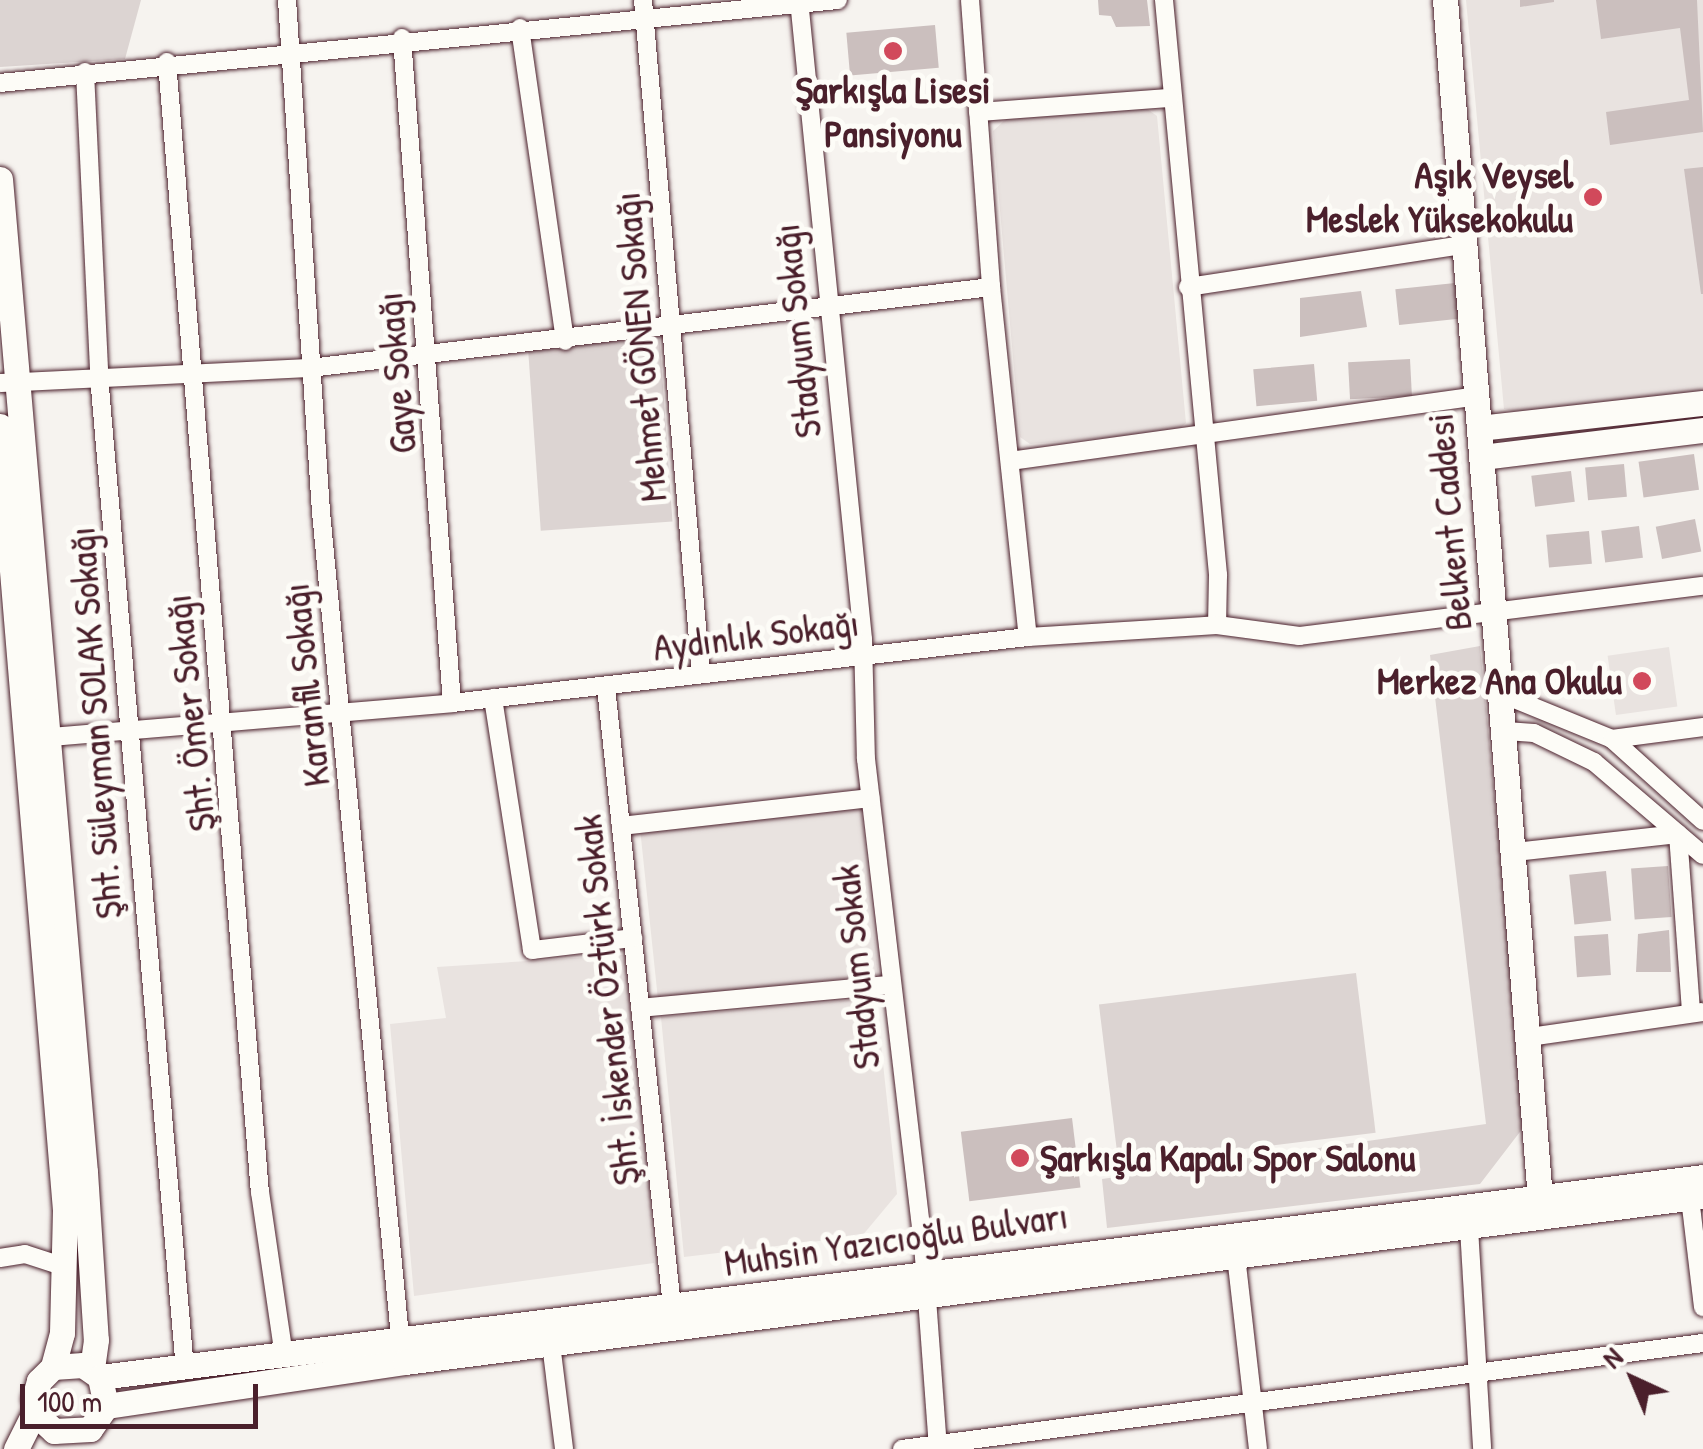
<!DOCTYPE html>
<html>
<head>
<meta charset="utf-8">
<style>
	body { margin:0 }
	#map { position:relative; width:1703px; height:1449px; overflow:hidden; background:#f6f3ef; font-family:"Patrick Hand",sans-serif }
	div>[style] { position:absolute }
	.built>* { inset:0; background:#e9e3e0; transform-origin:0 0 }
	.green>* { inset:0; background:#dcd4d2; transform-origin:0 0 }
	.building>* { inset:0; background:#cbbfbe; transform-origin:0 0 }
	.roads { filter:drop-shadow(0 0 2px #4a1f2b) drop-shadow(0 0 2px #4a1f2b) }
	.street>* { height:18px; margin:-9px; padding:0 9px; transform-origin:9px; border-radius:9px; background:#fdfcf7 }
	.secondary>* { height:25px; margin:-12.5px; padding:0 12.5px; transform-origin:12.5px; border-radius:12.5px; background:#fdfcf7 }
	.dots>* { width:28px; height:28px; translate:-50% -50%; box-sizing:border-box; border:5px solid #fdfcf7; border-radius:50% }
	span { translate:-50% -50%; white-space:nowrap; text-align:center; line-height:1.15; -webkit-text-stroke:10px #fdfcf7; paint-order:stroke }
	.poi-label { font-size:38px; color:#4a1f2b; font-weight:700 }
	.right { translate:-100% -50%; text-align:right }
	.left { translate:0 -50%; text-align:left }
	.street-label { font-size:38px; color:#4a1f2b }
	.north { position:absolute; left:1583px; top:1329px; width:100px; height:100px; -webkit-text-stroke:8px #fdfcf7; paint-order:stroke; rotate:316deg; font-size:28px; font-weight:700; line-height:40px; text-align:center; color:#4a1f2b }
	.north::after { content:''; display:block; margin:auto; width:35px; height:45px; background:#4a1f2b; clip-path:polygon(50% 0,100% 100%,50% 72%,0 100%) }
	.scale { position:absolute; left:20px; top:1384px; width:238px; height:45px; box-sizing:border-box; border:5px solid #4a1f2b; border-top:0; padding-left:12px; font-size:30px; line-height:35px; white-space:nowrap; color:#4a1f2b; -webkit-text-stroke:8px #fdfcf7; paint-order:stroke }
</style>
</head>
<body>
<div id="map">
	<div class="built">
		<i style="clip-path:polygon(1466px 0,1703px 0,1703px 393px,1527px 414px,1504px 409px)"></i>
		<i style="clip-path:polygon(1143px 106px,1157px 116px,1186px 423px,1175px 432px,1030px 444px,1020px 437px,993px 131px,1006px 119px)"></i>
		<i style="left:1669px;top:647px;width:60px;height:62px;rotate:82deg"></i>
		<i style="left:861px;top:807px;width:169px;height:222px;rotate:84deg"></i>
		<i style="clip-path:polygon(635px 954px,654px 1263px,414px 1296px,390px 1024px,446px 1018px,437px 967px)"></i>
		<i style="clip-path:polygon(876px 998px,897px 1194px,862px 1236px,684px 1257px,661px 1017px)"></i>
	</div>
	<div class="green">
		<i style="clip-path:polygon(0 0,141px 0,125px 59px,0 67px)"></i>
		<i style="left:659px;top:329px;width:193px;height:132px;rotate:86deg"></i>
		<i style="clip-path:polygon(1480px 646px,1526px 1124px,1480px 1184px,1107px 1228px,1102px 1179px,1486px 1124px,1430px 655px)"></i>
		<i style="left:1356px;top:973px;width:161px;height:259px;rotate:83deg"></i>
	</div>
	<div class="building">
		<i style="clip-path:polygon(1098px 0,1147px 0,1150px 26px,1116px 27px,1111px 16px,1099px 15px)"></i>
		<i style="clip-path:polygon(1520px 0,1554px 0,1554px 2px,1520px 7px)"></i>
		<i style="clip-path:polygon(1596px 0,1697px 0,1703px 132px,1610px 145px,1606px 112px,1689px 100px,1680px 28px,1601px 39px)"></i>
		<i style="left:935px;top:25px;width:43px;height:89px;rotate:85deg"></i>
		<i style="clip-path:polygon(1703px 167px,1703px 294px,1701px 294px,1684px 169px)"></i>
		<i style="left:1455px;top:283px;width:36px;height:60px;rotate:84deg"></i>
		<i style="clip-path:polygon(1361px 291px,1367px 327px,1300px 337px,1300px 298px)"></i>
		<i style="left:1410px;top:359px;width:37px;height:62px;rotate:87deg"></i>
		<i style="left:1314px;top:364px;width:37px;height:61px;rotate:85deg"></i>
		<i style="left:1694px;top:454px;width:36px;height:56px;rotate:82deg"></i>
		<i style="left:1624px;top:464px;width:33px;height:39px;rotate:85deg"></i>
		<i style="left:1571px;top:471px;width:31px;height:40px;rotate:83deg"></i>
		<i style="left:1695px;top:519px;width:33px;height:40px;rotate:79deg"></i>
		<i style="left:1639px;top:526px;width:32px;height:38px;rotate:83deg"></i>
		<i style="left:1589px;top:531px;width:33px;height:43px;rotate:85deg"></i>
		<i style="left:1668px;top:866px;width:51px;height:37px;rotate:86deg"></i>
		<i style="left:1606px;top:871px;width:50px;height:37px;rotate:84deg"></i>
		<i style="clip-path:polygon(1669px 930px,1671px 972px,1636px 972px,1638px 934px)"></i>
		<i style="left:1608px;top:934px;width:41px;height:34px;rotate:86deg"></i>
		<i style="left:1072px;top:1118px;width:70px;height:112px;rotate:83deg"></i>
	</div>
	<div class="roads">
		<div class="street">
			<i style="left:287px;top:0;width:513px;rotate:86.2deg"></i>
			<i style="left:321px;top:512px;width:839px;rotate:84.53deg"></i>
			<i style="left:643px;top:0;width:676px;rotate:85.08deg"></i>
			<i style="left:799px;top:0;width:642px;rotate:84.28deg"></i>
			<i style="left:863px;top:639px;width:120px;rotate:88.6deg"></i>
			<i style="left:866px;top:759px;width:488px;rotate:83.3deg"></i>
			<i style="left:923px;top:1244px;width:206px;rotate:85.8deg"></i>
			<i style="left:970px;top:0;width:288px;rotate:85.8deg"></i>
			<i style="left:991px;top:287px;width:352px;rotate:84deg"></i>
			<i style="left:1164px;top:0;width:578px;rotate:84.63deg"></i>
			<i style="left:1218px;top:575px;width:50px;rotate:91.1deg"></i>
			<i style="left:520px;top:28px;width:316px;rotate:81.8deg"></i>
			<i style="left:402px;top:38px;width:667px;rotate:85.7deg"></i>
			<i style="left:167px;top:62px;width:1134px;rotate:85.3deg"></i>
			<i style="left:260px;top:1192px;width:166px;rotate:81.7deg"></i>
			<i style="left:85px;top:72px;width:316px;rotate:87.3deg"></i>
			<i style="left:100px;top:388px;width:985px;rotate:85.05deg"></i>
			<i style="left:0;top:83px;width:842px;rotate:-5.66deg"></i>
			<i style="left:978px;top:112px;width:192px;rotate:-4.2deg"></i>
			<i style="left:1188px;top:287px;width:276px;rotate:-8.7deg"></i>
			<i style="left:0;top:383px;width:310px;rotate:-2.8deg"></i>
			<i style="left:310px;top:368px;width:686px;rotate:-6.78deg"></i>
			<i style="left:1010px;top:461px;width:471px;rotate:-7.9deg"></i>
			<i style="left:606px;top:687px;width:624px;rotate:83.92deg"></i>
			<i style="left:1502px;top:694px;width:119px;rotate:22.2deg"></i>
			<i style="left:1612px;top:739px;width:122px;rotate:42deg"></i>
			<i style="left:493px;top:698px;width:255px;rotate:81.2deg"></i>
			<i style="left:532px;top:950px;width:102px;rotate:-6.8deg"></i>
			<i style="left:1506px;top:731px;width:28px;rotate:4deg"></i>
			<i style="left:1534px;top:733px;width:67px;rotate:25.8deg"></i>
			<i style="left:1594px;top:762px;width:143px;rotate:40.5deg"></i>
			<i style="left:39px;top:738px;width:414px;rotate:-4.8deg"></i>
			<i style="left:452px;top:703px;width:580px;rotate:-6.54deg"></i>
			<i style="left:1028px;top:637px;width:189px;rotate:-3.6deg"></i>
			<i style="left:1217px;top:625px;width:83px;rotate:7.6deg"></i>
			<i style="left:1299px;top:636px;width:407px;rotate:-7.1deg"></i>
			<i style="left:1612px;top:739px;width:92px;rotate:-7.5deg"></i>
			<i style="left:621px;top:826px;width:251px;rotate:-6.4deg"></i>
			<i style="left:1515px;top:852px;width:164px;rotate:-6.3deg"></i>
			<i style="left:1678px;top:834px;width:179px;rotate:85.8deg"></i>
			<i style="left:640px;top:1008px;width:251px;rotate:-5.3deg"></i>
			<i style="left:1529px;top:1037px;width:175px;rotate:-8.2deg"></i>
			<i style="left:1690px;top:1198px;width:110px;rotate:83.2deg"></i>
			<i style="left:1469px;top:1228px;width:221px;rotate:86.6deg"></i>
			<i style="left:1236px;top:1256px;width:194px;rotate:83.5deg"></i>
			<i style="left:0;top:1258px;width:25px;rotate:-9deg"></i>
			<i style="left:25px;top:1254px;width:42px;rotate:18deg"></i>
			<i style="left:551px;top:1344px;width:106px;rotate:82.9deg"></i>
			<i style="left:902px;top:1449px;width:808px;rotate:-7.54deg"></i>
		</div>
		<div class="secondary">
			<i style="left:1445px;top:0;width:1215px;rotate:85.47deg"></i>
			<i style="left:0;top:179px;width:997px;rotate:85.11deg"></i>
			<i style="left:85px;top:1172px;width:168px;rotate:86.3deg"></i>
			<i style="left:96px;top:1340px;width:29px;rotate:98deg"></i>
			<i style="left:0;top:426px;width:787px;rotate:85.26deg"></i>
			<i style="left:65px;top:1210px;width:123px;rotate:91.4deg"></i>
			<i style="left:62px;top:1333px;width:35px;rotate:105deg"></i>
			<i style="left:53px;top:1367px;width:20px;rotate:135deg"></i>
			<i style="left:39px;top:1381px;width:19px;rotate:106deg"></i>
			<i style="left:34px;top:1399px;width:20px;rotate:72deg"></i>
			<i style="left:40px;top:1418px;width:19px;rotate:43deg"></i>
			<i style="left:54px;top:1431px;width:36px;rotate:-3deg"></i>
			<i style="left:90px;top:1429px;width:28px;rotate:-55deg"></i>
			<i style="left:106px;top:1406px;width:30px;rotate:-102deg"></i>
			<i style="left:100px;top:1377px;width:21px;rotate:-145deg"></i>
			<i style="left:83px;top:1365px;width:30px;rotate:176deg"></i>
			<i style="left:1479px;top:428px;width:225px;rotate:-6.4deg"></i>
			<i style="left:1482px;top:457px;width:223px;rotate:-7deg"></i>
			<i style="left:100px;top:1377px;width:1615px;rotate:-7.11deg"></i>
			<i style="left:106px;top:1406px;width:302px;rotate:-8.4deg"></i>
			<i style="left:405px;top:1362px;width:1309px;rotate:-7.29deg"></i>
			<i style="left:16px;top:1449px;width:45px;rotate:-63.4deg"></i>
		</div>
	</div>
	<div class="dots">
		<i style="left:893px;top:51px;background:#d1495b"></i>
		<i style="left:1593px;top:197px;background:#d1495b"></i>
		<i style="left:1642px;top:681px;background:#d1495b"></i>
		<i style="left:1020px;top:1158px;background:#d1495b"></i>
	</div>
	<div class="poi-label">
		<span style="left:893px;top:112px">Şarkışla Lisesi<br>Pansiyonu</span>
		<span class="right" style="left:1573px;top:197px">Aşık Veysel<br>Meslek Yüksekokulu</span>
		<span class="right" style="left:1622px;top:681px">Merkez Ana Okulu</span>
		<span class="left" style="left:1040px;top:1158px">Şarkışla Kapalı Spor Salonu</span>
	</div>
	<div class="street-label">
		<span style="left:797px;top:331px;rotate:-96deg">Stadyum Sokağı</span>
		<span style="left:640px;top:347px;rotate:-95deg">Mehmet GÖNEN Sokağı</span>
		<span style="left:396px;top:373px;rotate:-95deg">Gaye Sokağı</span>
		<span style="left:1449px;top:522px;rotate:-95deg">Belkent Caddesi</span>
		<span style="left:756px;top:635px;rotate:-7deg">Aydınlık Sokağı</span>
		<span style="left:306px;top:685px;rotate:-96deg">Karanfil Sokağı</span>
		<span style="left:190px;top:713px;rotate:-96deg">Şht. Ömer Sokağı</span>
		<span style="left:95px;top:723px;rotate:-94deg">Şht. Süleyman SOLAK Sokağı</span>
		<span style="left:856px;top:967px;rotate:-96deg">Stadyum Sokak</span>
		<span style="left:607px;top:1000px;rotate:-96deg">Şht. İskender Öztürk Sokak</span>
		<span style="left:896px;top:1239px;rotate:-8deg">Muhsin Yazıcıoğlu Bulvarı</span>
	</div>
	<div class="north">N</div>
	<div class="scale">100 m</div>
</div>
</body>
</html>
